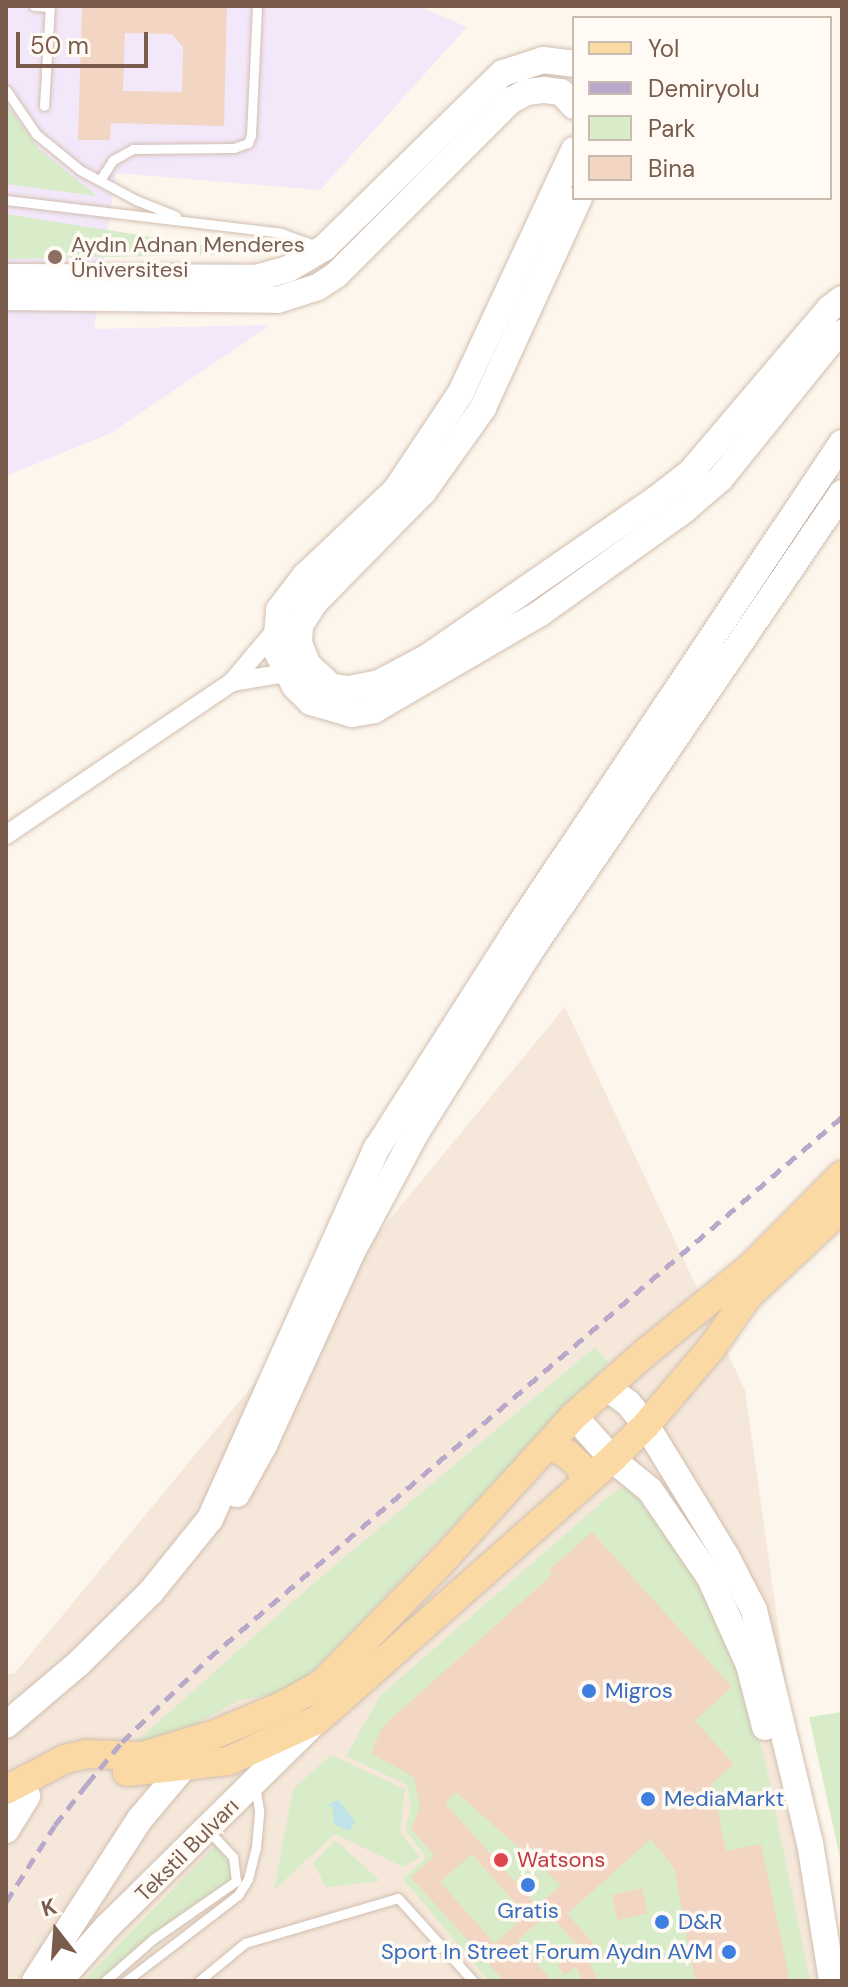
<!DOCTYPE html>
<html>
<head>
<meta charset="utf-8">
<style>
	body { margin:0 }
	#map { position:relative; width:848px; height:1987px; overflow:hidden; background:#fdf6ec; font-family:"DM Sans",sans-serif }
	div>[style] { position:absolute }
	.residential>* { inset:0; background:#f5e8da }
	.education>* { inset:0; background:#f3e8fa }
	.green>* { inset:0; background:#d8ecc9 }
	.water>* { inset:0; background:#bfe3e8 }
	.building>* { inset:0; background:#f3d5c3; transform-origin:0 0 }
	.roads { filter:drop-shadow(0 0 2px #d1beb0) drop-shadow(0 0 2px #d1beb0) }
	.lane>* { height:9px; margin:-4.5px; padding:0 4.5px; transform-origin:4.5px; border-radius:4.5px; background:#fff }
	.street>* { height:18px; margin:-9px; padding:0 9px; transform-origin:9px; border-radius:9px; background:#fff }
	.secondary>* { height:26px; margin:-13px; padding:0 13px; transform-origin:13px; border-radius:13px; background:#fff }
	.primary>* { height:28px; margin:-14px; padding:0 14px; transform-origin:14px; border-radius:14px; background:#fbd9a5 }
	.rail>* { height:5px; margin-top:-2.5px; transform-origin:0; background:repeating-linear-gradient(90deg,#b9a8c9 0 12px,transparent 0 20px) }
	.dots>* { width:22px; height:22px; translate:-50% -50%; box-sizing:border-box; border:4px solid #fffaf3; border-radius:50% }
	span { translate:-50% -50%; white-space:nowrap; text-align:center; line-height:1.15; -webkit-text-stroke:7px #fffaf3; paint-order:stroke }
	.education-label { font-size:22px; color:#785e54 }
	.left { translate:0 -50%; text-align:left }
	.shop-label { font-size:22px; color:#366cbe }
	.right { translate:-100% -50%; text-align:right }
	.street-label { font-size:22px; color:#7a5c4d }
	.health-label { font-size:22px; color:#be3a42 }
	.frame { position:absolute; inset:0; border:8px solid #7a5c4d; pointer-events:none }
	.legend { position:absolute; left:572px; top:16px; width:260px; height:184px; box-sizing:border-box; background:#fffaf3; border:2px solid #cabbb1; margin:0; padding:10px 14px; list-style:none; font-size:24px; color:#7a5c4d }
	.legend li { display:flex; align-items:center; gap:16px; height:40px }
	.legend b { width:40px; border:2px solid #cabbb1 }
	.north { position:absolute; left:16px; top:1891px; width:80px; height:80px; -webkit-text-stroke:6px #fffaf3; paint-order:stroke; rotate:343deg; font-size:22px; font-weight:700; line-height:32px; text-align:center; color:#7a5c4d }
	.north::after { content:''; display:block; margin:auto; width:28px; height:36px; background:#7a5c4d; clip-path:polygon(50% 0,100% 100%,50% 72%,0 100%) }
	.scale { position:absolute; left:16px; top:32px; width:132px; height:36px; box-sizing:border-box; border:4px solid #7a5c4d; border-top:0; padding-left:10px; font-size:24px; line-height:28px; white-space:nowrap; color:#7a5c4d; -webkit-text-stroke:6px #fffaf3; paint-order:stroke }
</style>
</head>
<body>
<div id="map">
	<div class="residential">
		<i style="clip-path:polygon(565px 1007px,745px 1390px,828px 1981px,6px 1981px,6px 1674px,14px 1674px)"></i>
	</div>
	<div class="education">
		<i style="clip-path:polygon(6px 6px,418px 6px,467px 27px,320px 190px,116px 173px,94px 329px,270px 325px,111px 433px,6px 476px)"></i>
	</div>
	<div class="green">
		<i style="clip-path:polygon(6px 104px,39px 149px,97px 196px,6px 184px)"></i>
		<i style="clip-path:polygon(6px 214px,261px 254px,6px 259px)"></i>
		<i style="clip-path:polygon(595px 1347px,609px 1363px,308px 1676px,273px 1695px,239px 1700px,184px 1731px,129px 1748px,315px 1582px)"></i>
		<i style="clip-path:polygon(629px 1487px,716px 1602px,765px 1760px,810px 1981px,489px 1981px,403px 1879px,426px 1857px,405px 1829px,411px 1807px,407px 1785px,346px 1756px,380px 1696px,616px 1490px)"></i>
		<i style="clip-path:polygon(842px 1712px,842px 1867px,809px 1717px)"></i>
		<i style="clip-path:polygon(331px 1755px,405px 1789px,400px 1832px,420px 1857px,403px 1867px,335px 1834px,274px 1890px,293px 1789px)"></i>
		<i style="clip-path:polygon(335px 1840px,342px 1846px,380px 1881px,326px 1887px,313px 1863px)"></i>
		<i style="clip-path:polygon(216px 1845px,230px 1857px,233px 1879px,224px 1888px,186px 1910px,124px 1958px,102px 1981px,83px 1981px)"></i>
	</div>
	<div class="water">
		<i style="clip-path:polygon(338px 1800px,355px 1821px,349px 1831px,334px 1824px,333px 1808px,328px 1805px)"></i>
	</div>
	<div class="building">
		<i style="clip-path:polygon(evenodd,82px 6px,227px 6px,224px 126px,111px 123px,110px 140px,78px 140px,82px 6px,125px 33px,172px 34px,183px 47px,182px 92px,123px 91px,125px 33px)"></i>
		<i style="clip-path:polygon(evenodd,592px 1532px,732px 1687px,695px 1721px,734px 1764px,712px 1784px,726px 1851px,761px 1844px,790px 1981px,695px 1981px,674px 1868px,651px 1839px,567px 1914px,597px 1947px,586px 1956px,599px 1981px,583px 1981px,576px 1966px,565px 1975px,557px 1965px,578px 1946px,548px 1913px,517px 1941px,552px 1981px,504px 1981px,411px 1877px,435px 1856px,411px 1829px,420px 1807px,414px 1777px,371px 1753px,382px 1727px,553px 1574px,549px 1570px,592px 1532px,456px 1792px,561px 1885px,537px 1906px,445px 1803px,456px 1792px,592px 1532px,472px 1854px,526px 1915px,495px 1944px,440px 1882px,472px 1854px)"></i>
		<i style="left:642px;top:1888px;width:26px;height:31px;rotate:77deg"></i>
	</div>
	<div class="roads">
		<div class="lane">
			<i style="left:34px;top:6px;width:16px;rotate:4deg"></i>
			<i style="left:6px;top:90px;width:53px;rotate:55.7deg"></i>
			<i style="left:36px;top:134px;width:57px;rotate:39.3deg"></i>
			<i style="left:80px;top:170px;width:64px;rotate:28.2deg"></i>
			<i style="left:136px;top:200px;width:43px;rotate:21.8deg"></i>
			<i style="left:44px;top:106px;width:100px;rotate:-86.6deg"></i>
			<i style="left:100px;top:180px;width:24px;rotate:-57deg"></i>
			<i style="left:113px;top:160px;width:23px;rotate:-29deg"></i>
			<i style="left:133px;top:149px;width:101px;rotate:-0.6deg"></i>
			<i style="left:234px;top:148px;width:15px;rotate:-20deg"></i>
			<i style="left:248px;top:143px;width:9px;rotate:-69deg"></i>
			<i style="left:251px;top:135px;width:129px;rotate:-87.3deg"></i>
			<i style="left:6px;top:200px;width:277px;rotate:6.8deg"></i>
			<i style="left:281px;top:233px;width:38px;rotate:20deg"></i>
			<i style="left:105px;top:1981px;width:64px;rotate:-41.2deg"></i>
			<i style="left:153px;top:1939px;width:101px;rotate:-34.9deg"></i>
			<i style="left:236px;top:1881px;width:24px;rotate:-97deg"></i>
			<i style="left:233px;top:1857px;width:37px;rotate:-133deg"></i>
			<i style="left:126px;top:1981px;width:141px;rotate:-37.5deg"></i>
			<i style="left:238px;top:1895px;width:19px;rotate:-58deg"></i>
			<i style="left:248px;top:1879px;width:32px;rotate:-76deg"></i>
			<i style="left:256px;top:1848px;width:38px;rotate:-85deg"></i>
			<i style="left:259px;top:1810px;width:25px;rotate:-99deg"></i>
			<i style="left:199px;top:1981px;width:60px;rotate:-39.6deg"></i>
			<i style="left:245px;top:1943px;width:159px;rotate:-16.4deg"></i>
			<i style="left:398px;top:1898px;width:112px;rotate:47.9deg"></i>
		</div>
		<div class="street">
			<i style="left:232px;top:682px;width:55px;rotate:-9.5deg"></i>
			<i style="left:6px;top:835px;width:273px;rotate:-34.1deg"></i>
			<i style="left:232px;top:682px;width:67px;rotate:-49.9deg"></i>
		</div>
		<div class="secondary">
			<i style="left:574px;top:150px;width:269px;rotate:115deg"></i>
			<i style="left:460px;top:394px;width:115px;rotate:123.7deg"></i>
			<i style="left:396px;top:490px;width:125px;rotate:136.6deg"></i>
			<i style="left:305px;top:576px;width:43px;rotate:127.4deg"></i>
			<i style="left:279px;top:610px;width:40px;rotate:94.3deg"></i>
			<i style="left:276px;top:650px;width:41px;rotate:62.2deg"></i>
			<i style="left:295px;top:686px;width:23px;rotate:45deg"></i>
			<i style="left:311px;top:702px;width:43px;rotate:16.3deg"></i>
			<i style="left:352px;top:714px;width:22px;rotate:-10deg"></i>
			<i style="left:374px;top:710px;width:191px;rotate:-30.2deg"></i>
			<i style="left:539px;top:614px;width:178px;rotate:-35.6deg"></i>
			<i style="left:684px;top:510px;width:48px;rotate:-40.7deg"></i>
			<i style="left:720px;top:479px;width:180px;rotate:-51.1deg"></i>
			<i style="left:833px;top:339px;width:11px;rotate:-34deg"></i>
			<i style="left:579px;top:198px;width:231px;rotate:114.6deg"></i>
			<i style="left:483px;top:408px;width:103px;rotate:125.5deg"></i>
			<i style="left:423px;top:492px;width:154px;rotate:134.5deg"></i>
			<i style="left:315px;top:602px;width:27px;rotate:123deg"></i>
			<i style="left:300px;top:625px;width:18px;rotate:93deg"></i>
			<i style="left:299px;top:643px;width:24px;rotate:68deg"></i>
			<i style="left:308px;top:665px;width:33px;rotate:43deg"></i>
			<i style="left:332px;top:687px;width:17px;rotate:7deg"></i>
			<i style="left:349px;top:689px;width:31px;rotate:-11deg"></i>
			<i style="left:379px;top:683px;width:55px;rotate:-28deg"></i>
			<i style="left:428px;top:657px;width:276px;rotate:-34.7deg"></i>
			<i style="left:655px;top:500px;width:46px;rotate:-37.9deg"></i>
			<i style="left:691px;top:472px;width:214px;rotate:-49.7deg"></i>
			<i style="left:829px;top:309px;width:16px;rotate:-38deg"></i>
			<i style="left:6px;top:277px;width:250px;rotate:0.2deg"></i>
			<i style="left:256px;top:278px;width:33px;rotate:-16deg"></i>
			<i style="left:288px;top:269px;width:42px;rotate:-30.3deg"></i>
			<i style="left:324px;top:248px;width:250px;rotate:-44.4deg"></i>
			<i style="left:503px;top:73px;width:42px;rotate:-18deg"></i>
			<i style="left:543px;top:60px;width:31px;rotate:7deg"></i>
			<i style="left:6px;top:297px;width:271px;rotate:0.6deg"></i>
			<i style="left:277px;top:300px;width:43px;rotate:-17.6deg"></i>
			<i style="left:318px;top:287px;width:22px;rotate:-34deg"></i>
			<i style="left:336px;top:275px;width:246px;rotate:-45deg"></i>
			<i style="left:510px;top:101px;width:19px;rotate:-28deg"></i>
			<i style="left:527px;top:92px;width:17px;rotate:-7deg"></i>
			<i style="left:544px;top:90px;width:17px;rotate:7deg"></i>
			<i style="left:561px;top:92px;width:19px;rotate:47deg"></i>
			<i style="left:606px;top:1387px;width:27px;rotate:36deg"></i>
			<i style="left:628px;top:1403px;width:28px;rotate:51deg"></i>
			<i style="left:646px;top:1425px;width:153px;rotate:58.6deg"></i>
			<i style="left:726px;top:1556px;width:61px;rotate:62.6deg"></i>
			<i style="left:754px;top:1610px;width:240px;rotate:76.5deg"></i>
			<i style="left:810px;top:1843px;width:140px;rotate:80.9deg"></i>
			<i style="left:574px;top:1416px;width:57px;rotate:48.5deg"></i>
			<i style="left:612px;top:1459px;width:49px;rotate:39.2deg"></i>
			<i style="left:650px;top:1490px;width:107px;rotate:55.7deg"></i>
			<i style="left:710px;top:1578px;width:95px;rotate:65.9deg"></i>
			<i style="left:749px;top:1665px;width:64px;rotate:75.5deg"></i>
			<i style="left:237px;top:1494px;width:56px;rotate:-61.1deg"></i>
			<i style="left:264px;top:1445px;width:212px;rotate:-65.5deg"></i>
			<i style="left:352px;top:1252px;width:137px;rotate:-61.8deg"></i>
			<i style="left:417px;top:1131px;width:218px;rotate:-57.8deg"></i>
			<i style="left:533px;top:947px;width:549px;rotate:-55.76deg"></i>
			<i style="left:6px;top:1725px;width:96px;rotate:-40.3deg"></i>
			<i style="left:79px;top:1663px;width:101px;rotate:-44.6deg"></i>
			<i style="left:151px;top:1592px;width:94px;rotate:-51.1deg"></i>
			<i style="left:210px;top:1519px;width:407px;rotate:-65.8deg"></i>
			<i style="left:377px;top:1148px;width:253px;rotate:-57.4deg"></i>
			<i style="left:513px;top:935px;width:592px;rotate:-56.23deg"></i>
			<i style="left:6px;top:1830px;width:40px;rotate:-58deg"></i>
			<i style="left:35px;top:1981px;width:193px;rotate:-57.1deg"></i>
			<i style="left:140px;top:1819px;width:81px;rotate:-50deg"></i>
			<i style="left:59px;top:1981px;width:72px;rotate:-48.4deg"></i>
			<i style="left:107px;top:1927px;width:288px;rotate:-44.6deg"></i>
		</div>
		<div class="primary">
			<i style="left:549px;top:1446px;width:20px;rotate:24deg"></i>
			<i style="left:567px;top:1454px;width:18px;rotate:43deg"></i>
			<i style="left:580px;top:1466px;width:17px;rotate:73deg"></i>
			<i style="left:127px;top:1772px;width:102px;rotate:-6.2deg"></i>
			<i style="left:228px;top:1761px;width:98px;rotate:-24.7deg"></i>
			<i style="left:317px;top:1720px;width:394px;rotate:-41.5deg"></i>
			<i style="left:612px;top:1459px;width:48px;rotate:-45deg"></i>
			<i style="left:646px;top:1425px;width:104px;rotate:-49.7deg"></i>
			<i style="left:713px;top:1346px;width:61px;rotate:-55deg"></i>
			<i style="left:748px;top:1296px;width:129px;rotate:-43.1deg"></i>
			<i style="left:6px;top:1790px;width:67px;rotate:-27.7deg"></i>
			<i style="left:65px;top:1759px;width:22px;rotate:-13deg"></i>
			<i style="left:86px;top:1754px;width:57px;rotate:2deg"></i>
			<i style="left:143px;top:1756px;width:78px;rotate:-17deg"></i>
			<i style="left:218px;top:1733px;width:72px;rotate:-23deg"></i>
			<i style="left:284px;top:1705px;width:45px;rotate:-29.4deg"></i>
			<i style="left:323px;top:1683px;width:173px;rotate:-45.7deg"></i>
			<i style="left:444px;top:1559px;width:193px;rotate:-47.7deg"></i>
			<i style="left:574px;top:1416px;width:95px;rotate:-41.6deg"></i>
			<i style="left:645px;top:1353px;width:138px;rotate:-39.1deg"></i>
			<i style="left:752px;top:1266px;width:128px;rotate:-45.3deg"></i>
		</div>
	</div>
	<div class="rail">
		<i style="left:6px;top:1902px;width:91px;rotate:-57.5deg"></i>
		<i style="left:55px;top:1825px;width:52px;rotate:-52deg"></i>
		<i style="left:87px;top:1784px;width:55px;rotate:-50.2deg"></i>
		<i style="left:122px;top:1742px;width:121px;rotate:-44deg"></i>
		<i style="left:209px;top:1658px;width:833px;rotate:-40.52deg"></i>
	</div>
	<div class="dots">
		<i style="left:55px;top:257px;background:#8d6e63"></i>
		<i style="left:589px;top:1691px;background:#3f7fe0"></i>
		<i style="left:648px;top:1799px;background:#3f7fe0"></i>
		<i style="left:501px;top:1860px;background:#e0444e"></i>
		<i style="left:528px;top:1885px;background:#3f7fe0"></i>
		<i style="left:662px;top:1922px;background:#3f7fe0"></i>
		<i style="left:729px;top:1952px;background:#3f7fe0"></i>
	</div>
	<div class="education-label">
		<span class="left" style="left:71px;top:257px">Aydın Adnan Menderes<br>Üniversitesi</span>
	</div>
	<div class="shop-label">
		<span class="left" style="left:605px;top:1691px">Migros</span>
		<span class="left" style="left:664px;top:1799px">MediaMarkt</span>
		<span style="left:528px;top:1911px">Gratis</span>
		<span class="left" style="left:678px;top:1922px">D&amp;R</span>
		<span class="right" style="left:713px;top:1952px">Sport In Street Forum Aydın AVM</span>
	</div>
	<div class="street-label">
		<span style="left:187px;top:1850px;rotate:-45deg">Tekstil Bulvarı</span>
	</div>
	<div class="health-label">
		<span class="left" style="left:517px;top:1860px">Watsons</span>
	</div>
	<div class="frame"></div>
	<ul class="legend">
	<li><b style="height:10px;background:#fbd9a5"></b>Yol</li>
	<li><b style="height:10px;background:#b9a8c9"></b>Demiryolu</li>
	<li><b style="height:22px;background:#d8ecc9"></b>Park</li>
	<li><b style="height:22px;background:#f3d5c3"></b>Bina</li>
	</ul>
	<div class="north">K</div>
	<div class="scale">50 m</div>
</div>
</body>
</html>
